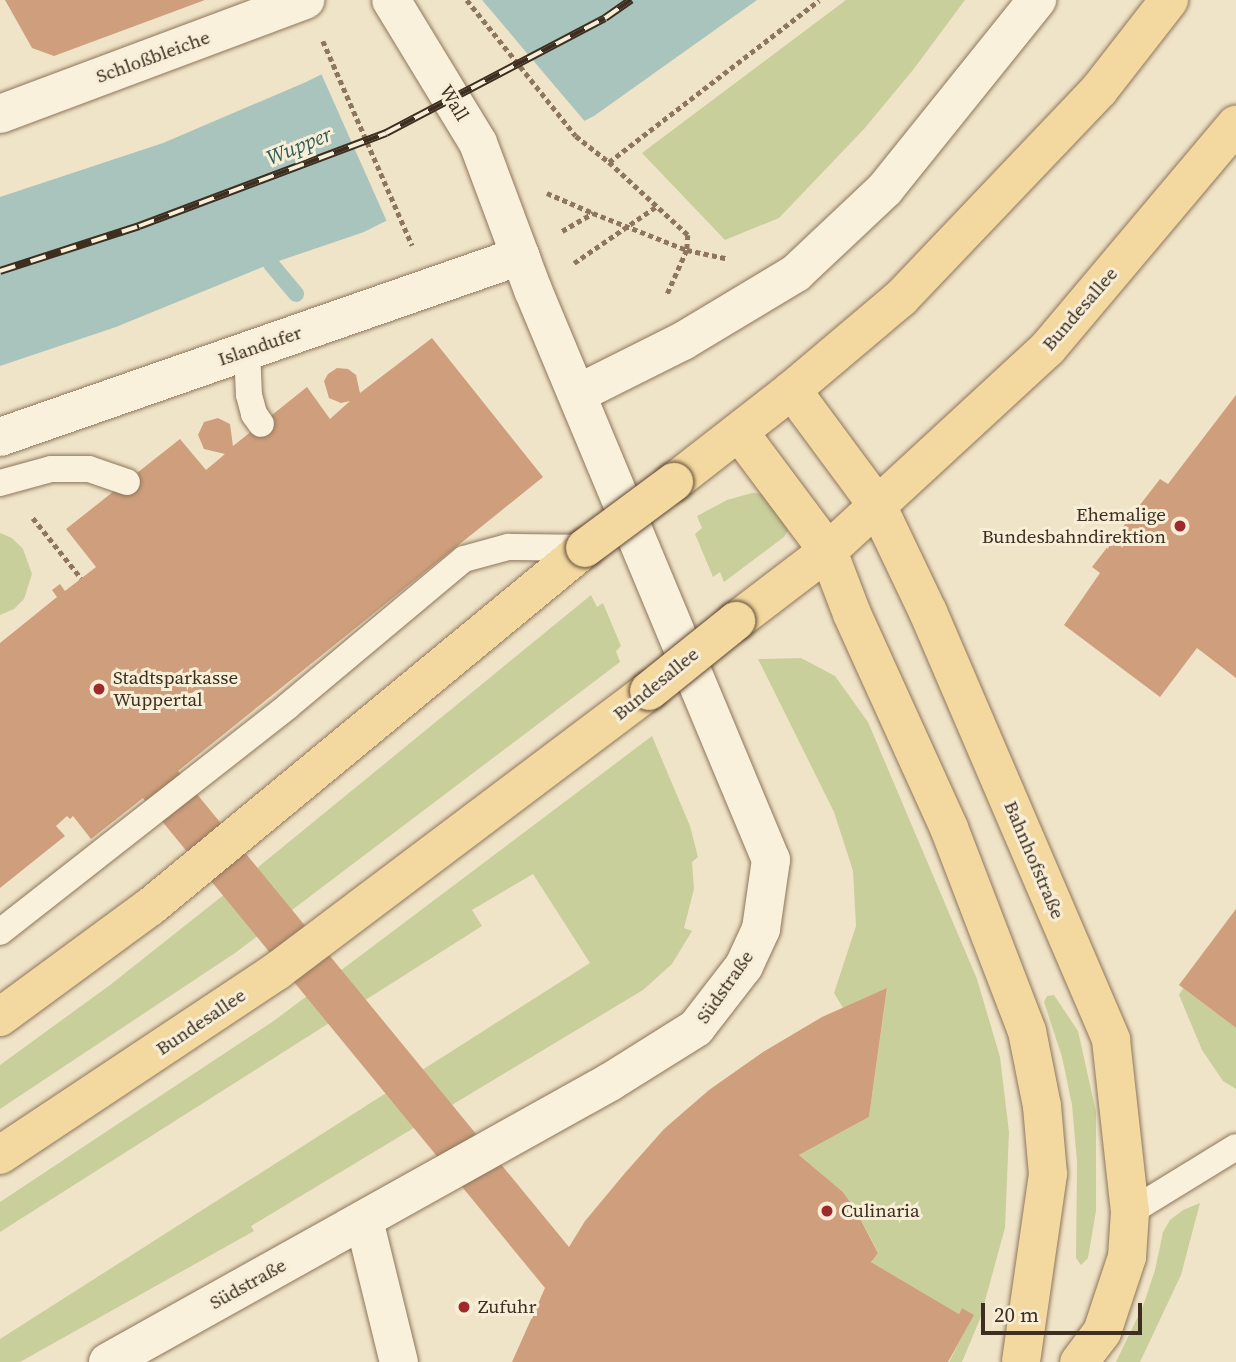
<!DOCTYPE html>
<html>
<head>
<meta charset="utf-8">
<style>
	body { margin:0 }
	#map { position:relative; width:1236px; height:1362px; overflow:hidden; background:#f0e4c8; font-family:"Source Serif 4",serif }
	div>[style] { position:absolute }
	.green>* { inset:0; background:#c9cf9b }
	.water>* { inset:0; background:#a9c4bc }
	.pier>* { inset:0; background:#f0e4c8 }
	.stream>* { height:16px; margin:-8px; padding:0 8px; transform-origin:8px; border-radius:8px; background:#a9c4bc }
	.building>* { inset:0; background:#cf9f7d }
	.path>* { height:4.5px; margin-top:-2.25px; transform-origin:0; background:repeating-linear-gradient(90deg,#8d765c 0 5px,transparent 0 8.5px) }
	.roads { filter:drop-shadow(0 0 2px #8d765c) drop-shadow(0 0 2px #8d765c) }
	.service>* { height:26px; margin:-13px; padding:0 13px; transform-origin:13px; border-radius:13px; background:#faf1dc }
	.minor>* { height:38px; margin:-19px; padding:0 19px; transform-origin:19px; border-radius:19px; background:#faf1dc }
	.tertiary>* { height:38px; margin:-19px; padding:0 19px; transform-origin:19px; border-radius:19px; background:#faf1dc }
	.primary>* { height:38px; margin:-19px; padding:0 19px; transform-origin:19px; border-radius:19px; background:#f3d9a0 }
	.rail>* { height:8px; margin-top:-4px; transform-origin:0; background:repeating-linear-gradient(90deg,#f7eed8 0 16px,#3d2e20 0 32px); box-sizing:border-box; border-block:2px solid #3d2e20 }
	.bridges { filter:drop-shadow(0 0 2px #5b4430) drop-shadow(0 0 2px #5b4430) }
	.primary-bridge>* { height:38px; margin:-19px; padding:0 19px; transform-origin:19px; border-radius:19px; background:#f3d9a0 }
	.dots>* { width:19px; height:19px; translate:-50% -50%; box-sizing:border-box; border:4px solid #f7eed8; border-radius:50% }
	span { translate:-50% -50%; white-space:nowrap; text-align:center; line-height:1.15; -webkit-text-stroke:6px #f7eed8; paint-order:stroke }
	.street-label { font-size:19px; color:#3d2e20 }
	.poi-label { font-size:19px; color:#3d2e20 }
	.right { translate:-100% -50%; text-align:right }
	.left { translate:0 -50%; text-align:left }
	.water-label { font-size:21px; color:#2f5d5a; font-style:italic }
	.scale { position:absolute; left:981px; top:1303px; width:161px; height:32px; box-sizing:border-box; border:4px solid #3d2e20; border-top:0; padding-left:9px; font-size:21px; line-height:24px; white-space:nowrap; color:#3d2e20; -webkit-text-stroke:5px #f7eed8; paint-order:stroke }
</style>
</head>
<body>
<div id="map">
	<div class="green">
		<i style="clip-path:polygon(846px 0,965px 0,913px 70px,864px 129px,779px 218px,725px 240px,642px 153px)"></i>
		<i style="clip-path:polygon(752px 493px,770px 494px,791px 526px,784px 537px,724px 582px,720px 572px,713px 577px,695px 534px,702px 528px,697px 516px,727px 500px)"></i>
		<i style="clip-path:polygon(0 533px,12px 538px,23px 549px,32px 574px,24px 599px,14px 609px,0 615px)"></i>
		<i style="clip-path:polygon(591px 595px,597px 607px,603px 603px,621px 646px,616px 651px,620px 662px,235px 953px,0 1109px,0 1065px,110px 985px,240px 882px)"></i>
		<i style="clip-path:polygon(801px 658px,835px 676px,868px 722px,977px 979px,1000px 1057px,1009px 1132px,1005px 1228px,980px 1319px,962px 1362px,949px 1362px,973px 1315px,962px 1308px,959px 1314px,871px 1262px,878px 1252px,855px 1209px,843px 1192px,799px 1155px,869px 1117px,887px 989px,843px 1008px,834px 993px,856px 926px,853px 871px,834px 812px,758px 659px)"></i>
		<i style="clip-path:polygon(652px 736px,690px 826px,698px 857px,692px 862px,694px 889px,684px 928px,692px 931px,672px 964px,643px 990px,251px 1226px,254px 1231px,20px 1362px,0 1362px,0 1339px,590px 963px,533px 874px,472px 910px,482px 926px,0 1232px,0 1202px,275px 1020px)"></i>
		<i style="clip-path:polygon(1183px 988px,1236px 1028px,1236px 1089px,1223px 1081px,1202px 1050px,1179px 995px)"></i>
		<i style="clip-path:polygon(1054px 995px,1078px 1031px,1096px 1112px,1096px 1211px,1088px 1258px,1081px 1265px,1076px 1258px,1077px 1162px,1072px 1105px,1062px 1057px,1044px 1002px,1047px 996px)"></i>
		<i style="clip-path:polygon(1200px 1203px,1181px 1275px,1140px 1362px,1116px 1362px,1143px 1306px,1155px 1270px,1163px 1232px,1170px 1220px,1183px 1210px)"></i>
	</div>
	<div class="water">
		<i style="clip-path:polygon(472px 0,757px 0,594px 116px,364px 232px,270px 264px,116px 327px,0 366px,0 197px,163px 143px,306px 82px)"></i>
	</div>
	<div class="pier">
		<i style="clip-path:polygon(465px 0,482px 0,587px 124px,388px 224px,320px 71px)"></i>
	</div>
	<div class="stream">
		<i style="left:271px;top:264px;width:39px;rotate:50deg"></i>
	</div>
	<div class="building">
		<i style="clip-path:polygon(5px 0,205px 0,54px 56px,32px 48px)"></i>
		<i style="clip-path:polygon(432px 338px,543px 477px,178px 771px,569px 1247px,585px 1221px,625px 1173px,664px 1129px,709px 1090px,763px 1052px,822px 1017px,887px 988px,869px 1117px,799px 1155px,843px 1192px,855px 1209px,878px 1253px,871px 1262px,959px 1314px,962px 1308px,974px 1315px,948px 1362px,512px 1362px,545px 1288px,143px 798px,91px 839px,73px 816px,70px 819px,67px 816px,56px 826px,65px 836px,0 888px,0 643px,57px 597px,52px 590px,60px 584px,65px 591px,96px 567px,66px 529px,180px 439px,206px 470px,225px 454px,204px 449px,198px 435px,204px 422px,218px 418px,230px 424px,233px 446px,307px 387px,330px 419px,350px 401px,341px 403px,329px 398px,324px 381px,328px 374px,337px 368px,348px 369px,356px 375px,360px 393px)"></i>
		<i style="clip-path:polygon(1236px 395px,1236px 678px,1197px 648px,1160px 697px,1064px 625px,1100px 573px,1092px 567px,1160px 479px,1168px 484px)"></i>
		<i style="clip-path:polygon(1236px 909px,1236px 1028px,1179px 985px)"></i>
	</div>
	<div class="path">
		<i style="left:467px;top:0;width:174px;rotate:51.3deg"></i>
		<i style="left:576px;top:136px;width:42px;rotate:38.2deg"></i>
		<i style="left:609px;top:162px;width:108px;rotate:42.7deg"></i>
		<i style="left:688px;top:235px;width:15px;rotate:94deg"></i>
		<i style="left:687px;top:250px;width:49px;rotate:114deg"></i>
		<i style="left:323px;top:41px;width:223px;rotate:66.4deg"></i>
		<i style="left:609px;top:162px;width:265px;rotate:-37.6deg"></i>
		<i style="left:547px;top:193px;width:50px;rotate:23.5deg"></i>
		<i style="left:562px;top:231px;width:36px;rotate:-30deg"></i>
		<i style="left:593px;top:213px;width:101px;rotate:21.5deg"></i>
		<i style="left:687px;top:250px;width:40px;rotate:12deg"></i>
		<i style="left:574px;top:263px;width:101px;rotate:-34.5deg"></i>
		<i style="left:33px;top:518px;width:77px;rotate:51.3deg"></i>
	</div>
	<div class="roads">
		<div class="service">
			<i style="left:247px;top:350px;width:45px;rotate:87.5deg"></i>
			<i style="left:249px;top:395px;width:20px;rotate:75deg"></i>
			<i style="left:254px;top:414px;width:12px;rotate:55deg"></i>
			<i style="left:0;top:483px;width:53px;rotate:-15.4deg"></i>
			<i style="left:51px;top:469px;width:38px"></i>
			<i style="left:89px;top:469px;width:40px;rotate:18.9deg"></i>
			<i style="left:0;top:932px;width:366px;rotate:-38.1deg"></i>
			<i style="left:288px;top:706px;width:229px;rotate:-39.9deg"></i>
			<i style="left:464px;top:559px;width:46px;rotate:-15.3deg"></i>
			<i style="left:508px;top:547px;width:77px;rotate:0.7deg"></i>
			<i style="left:1130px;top:1212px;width:124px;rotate:-31.5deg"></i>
		</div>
		<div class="minor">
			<i style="left:364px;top:1220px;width:146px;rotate:76.2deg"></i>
		</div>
		<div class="tertiary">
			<i style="left:0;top:114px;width:326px;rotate:-20.5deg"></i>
			<i style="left:577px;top:394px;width:119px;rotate:-26.6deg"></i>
			<i style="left:683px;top:341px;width:132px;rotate:-31deg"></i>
			<i style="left:796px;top:273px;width:122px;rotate:-43.3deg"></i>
			<i style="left:885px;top:189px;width:243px;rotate:-51.2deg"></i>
			<i style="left:0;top:437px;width:551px;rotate:-19.19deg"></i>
			<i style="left:108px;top:1362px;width:575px;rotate:-29.15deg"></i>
			<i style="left:610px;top:1082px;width:102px;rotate:-32.1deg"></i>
			<i style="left:696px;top:1028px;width:78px;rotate:-52.3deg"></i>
			<i style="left:744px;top:966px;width:41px;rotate:-65.3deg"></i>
			<i style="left:761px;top:929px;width:70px;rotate:-81.8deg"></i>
			<i style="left:771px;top:860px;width:618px;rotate:-112.66deg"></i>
			<i style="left:533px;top:290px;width:157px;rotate:-110.5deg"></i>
			<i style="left:478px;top:143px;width:167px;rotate:-121.3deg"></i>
		</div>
		<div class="primary">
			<i style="left:792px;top:390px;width:143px;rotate:53.5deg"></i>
			<i style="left:877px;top:505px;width:119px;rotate:64.5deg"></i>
			<i style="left:928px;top:612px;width:465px;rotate:66.8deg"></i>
			<i style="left:1111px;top:1040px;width:173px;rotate:83.7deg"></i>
			<i style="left:1130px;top:1212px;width:45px;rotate:93.8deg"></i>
			<i style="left:1127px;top:1257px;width:79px;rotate:108.4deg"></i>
			<i style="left:1102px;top:1332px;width:38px;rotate:127deg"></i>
			<i style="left:739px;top:432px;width:149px;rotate:53.2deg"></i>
			<i style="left:828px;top:551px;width:67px;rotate:69.1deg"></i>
			<i style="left:852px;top:614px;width:235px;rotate:65.6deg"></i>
			<i style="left:949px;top:828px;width:217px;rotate:69deg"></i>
			<i style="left:1027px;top:1031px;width:76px;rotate:78.7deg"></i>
			<i style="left:1042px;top:1106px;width:68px;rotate:85deg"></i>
			<i style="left:1048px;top:1174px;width:190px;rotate:98.2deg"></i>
			<i style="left:674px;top:482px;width:150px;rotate:-37.9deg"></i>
			<i style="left:792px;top:390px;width:143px;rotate:-40.2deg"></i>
			<i style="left:901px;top:298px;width:287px;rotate:-46.4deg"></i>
			<i style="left:1099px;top:90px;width:114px;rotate:-52.1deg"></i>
			<i style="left:736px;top:621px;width:116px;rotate:-37.3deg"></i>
			<i style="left:828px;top:551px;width:299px;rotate:-42.7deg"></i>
			<i style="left:1048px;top:348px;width:292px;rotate:-49.9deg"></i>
			<i style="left:0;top:1017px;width:186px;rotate:-36.3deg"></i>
			<i style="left:150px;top:907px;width:564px;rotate:-39.53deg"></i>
			<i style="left:0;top:1155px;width:333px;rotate:-33.6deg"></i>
			<i style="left:277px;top:971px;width:466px;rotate:-37deg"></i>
		</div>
	</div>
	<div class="rail">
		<i style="left:0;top:271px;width:146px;rotate:-17.9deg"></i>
		<i style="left:139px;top:226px;width:264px;rotate:-20.6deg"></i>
		<i style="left:386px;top:133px;width:247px;rotate:-27.7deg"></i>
		<i style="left:605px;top:18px;width:32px;rotate:-35deg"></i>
	</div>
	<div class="bridges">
		<div class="primary-bridge">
			<i style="left:585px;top:548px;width:111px;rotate:-36.6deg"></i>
			<i style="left:649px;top:691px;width:112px;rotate:-38.8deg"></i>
		</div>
	</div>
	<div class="dots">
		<i style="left:1180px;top:526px;background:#9e2a2b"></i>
		<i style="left:99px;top:689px;background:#9e2a2b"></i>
		<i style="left:827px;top:1211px;background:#9e2a2b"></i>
		<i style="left:464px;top:1307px;background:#9e2a2b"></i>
	</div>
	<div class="street-label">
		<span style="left:153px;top:57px;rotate:-20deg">Schloßbleiche</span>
		<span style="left:454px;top:103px;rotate:59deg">Wall</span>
		<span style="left:1080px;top:309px;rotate:-49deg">Bundesallee</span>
		<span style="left:260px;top:346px;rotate:-19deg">Islandufer</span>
		<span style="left:656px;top:684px;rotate:-39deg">Bundesallee</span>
		<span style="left:1034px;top:860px;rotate:67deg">Bahnhofstraße</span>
		<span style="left:725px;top:987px;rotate:-55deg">Südstraße</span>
		<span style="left:201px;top:1022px;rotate:-34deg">Bundesallee</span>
		<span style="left:248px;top:1284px;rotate:-29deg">Südstraße</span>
	</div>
	<div class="poi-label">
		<span class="right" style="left:1166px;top:526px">Ehemalige<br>Bundesbahndirektion</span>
		<span class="left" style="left:113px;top:689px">Stadtsparkasse<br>Wuppertal</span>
		<span class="left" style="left:841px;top:1211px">Culinaria</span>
		<span class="left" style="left:478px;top:1307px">Zufuhr</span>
	</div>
	<div class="water-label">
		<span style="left:299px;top:146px;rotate:-22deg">Wupper</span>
	</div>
	<div class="scale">20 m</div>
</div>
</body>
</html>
